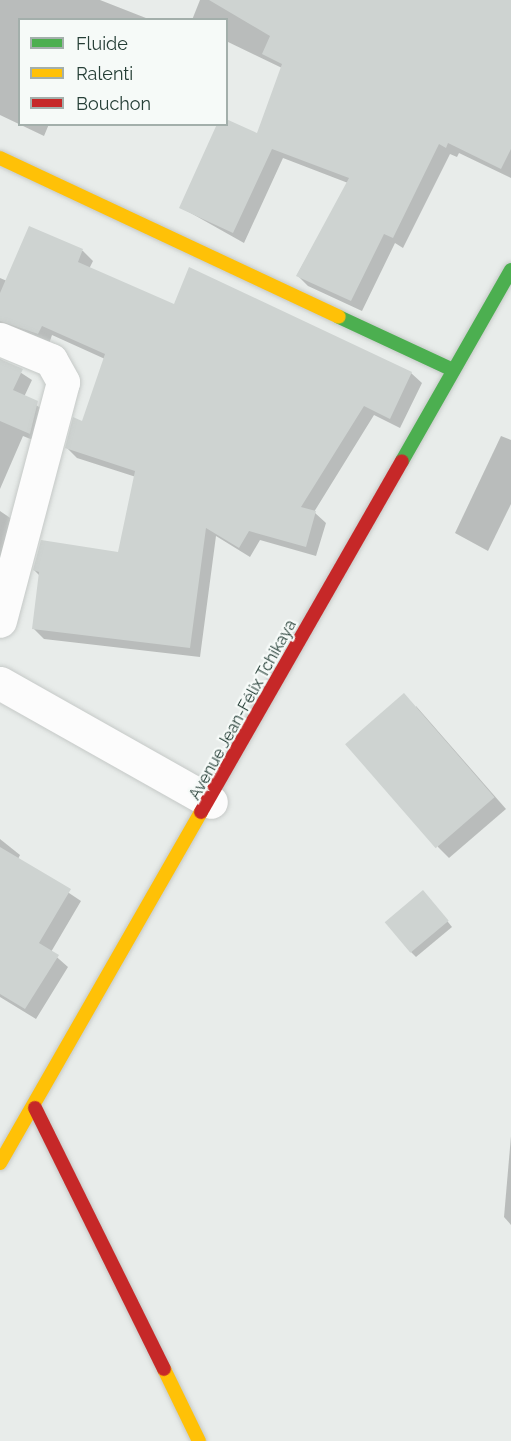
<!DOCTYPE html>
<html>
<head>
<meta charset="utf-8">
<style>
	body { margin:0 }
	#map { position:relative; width:511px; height:1441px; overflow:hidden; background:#e8ecea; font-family:Raleway,sans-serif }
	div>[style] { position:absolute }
	.shadow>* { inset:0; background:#0003 }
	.building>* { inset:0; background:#ced3d1; transform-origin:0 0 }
	.roads { filter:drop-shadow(0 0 2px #c5c9c7) drop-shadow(0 0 2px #c5c9c7) }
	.street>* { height:33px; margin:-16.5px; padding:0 16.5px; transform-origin:16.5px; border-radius:16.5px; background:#fcfcfc }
	.fast>* { height:14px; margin:-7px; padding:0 7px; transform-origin:7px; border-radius:7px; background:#4caf50 }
	.slow>* { height:14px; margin:-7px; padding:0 7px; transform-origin:7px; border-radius:7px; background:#ffc107 }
	.jam>* { height:14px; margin:-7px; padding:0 7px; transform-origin:7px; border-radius:7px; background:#c62828 }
	span { translate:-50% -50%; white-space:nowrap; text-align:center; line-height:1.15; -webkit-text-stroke:4.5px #f6faf8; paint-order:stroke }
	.street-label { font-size:16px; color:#263f37 }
	.legend { position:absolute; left:18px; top:18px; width:210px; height:108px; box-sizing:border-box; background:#f6faf8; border:2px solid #a3afab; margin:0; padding:8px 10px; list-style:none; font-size:18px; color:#263f37 }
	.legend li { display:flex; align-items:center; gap:12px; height:30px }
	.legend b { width:30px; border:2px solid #a3afab }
</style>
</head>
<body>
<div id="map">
	<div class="shadow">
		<i style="clip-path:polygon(0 0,100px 0,151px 20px,20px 20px,20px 124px,49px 124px,44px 136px,0 115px)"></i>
		<i style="clip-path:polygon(200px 0,511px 0,511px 178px,459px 153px,457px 157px,450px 154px,403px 248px,395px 243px,362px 311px,308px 286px,297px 275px,348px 183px,283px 158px,244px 243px,180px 207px,257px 135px,282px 68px,226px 41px,226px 20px,192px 20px)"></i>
		<i style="clip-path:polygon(30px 228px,83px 251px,93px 261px,89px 269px,175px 306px,411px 373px,422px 383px,400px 428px,374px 415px,314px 512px,326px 523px,316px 556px,260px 540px,250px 557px,216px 536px,200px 657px,44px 639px,34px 629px,40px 576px,34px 570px,120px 553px,136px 477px,77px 458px,67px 448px,83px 423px,105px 359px,52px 335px,49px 344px,0 336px,0 278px,7px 281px)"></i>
		<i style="clip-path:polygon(0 359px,32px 380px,24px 397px,48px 413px,40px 443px,23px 436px,0 489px)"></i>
		<i style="clip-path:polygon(501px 436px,511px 440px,511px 504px,488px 551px,455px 533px)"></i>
		<i style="clip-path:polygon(0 511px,19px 524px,0 566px)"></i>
		<i style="clip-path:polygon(416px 706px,506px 809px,449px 858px,438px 847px)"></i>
		<i style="clip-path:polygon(0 839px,20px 855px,18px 859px,81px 901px,51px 952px,68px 967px,36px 1019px,0 997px)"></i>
		<i style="clip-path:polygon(428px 897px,452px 927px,416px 957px,411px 952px)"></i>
		<i style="clip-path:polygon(511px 1136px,511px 1225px,504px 1217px)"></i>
	</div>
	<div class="building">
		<i style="clip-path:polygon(209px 0,511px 0,511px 149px,501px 169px,448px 143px,446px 148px,439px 144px,393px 238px,384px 234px,351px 301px,296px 276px,349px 178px,272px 149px,233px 233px,179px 208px,217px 124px,226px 124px,226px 119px,257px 133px,282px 64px,262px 54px,270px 36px)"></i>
		<i style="clip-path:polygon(29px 226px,83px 249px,78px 262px,174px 304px,189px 267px,412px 372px,390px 419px,364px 406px,301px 507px,316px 511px,306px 547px,249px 531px,239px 548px,206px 528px,190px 648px,32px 629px,39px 572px,33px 570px,41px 540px,118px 552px,135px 471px,65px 448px,73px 417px,82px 421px,105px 354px,42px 326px,38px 334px,0 321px,0 293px)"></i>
		<i style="clip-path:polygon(0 359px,23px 369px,13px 390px,38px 401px,30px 434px,0 421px)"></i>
		<i style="left:404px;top:693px;width:138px;height:78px;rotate:49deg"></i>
		<i style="clip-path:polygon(0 847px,71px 889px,39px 943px,59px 955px,25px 1009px,0 994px)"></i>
		<i style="left:423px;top:890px;width:40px;height:50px;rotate:50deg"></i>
	</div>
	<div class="roads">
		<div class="street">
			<i style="left:0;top:339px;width:55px;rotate:22.4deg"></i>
			<i style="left:51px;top:360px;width:25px;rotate:61deg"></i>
			<i style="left:63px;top:382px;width:247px;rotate:104.8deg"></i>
			<i style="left:0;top:683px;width:242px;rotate:29.4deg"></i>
		</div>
		<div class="fast">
			<i style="left:339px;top:317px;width:126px;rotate:24.9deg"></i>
			<i style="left:402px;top:461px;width:220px;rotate:-60.3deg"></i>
		</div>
		<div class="slow">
			<i style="left:0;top:158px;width:374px;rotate:25.1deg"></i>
			<i style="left:0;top:1163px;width:404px;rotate:-60.2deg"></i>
			<i style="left:164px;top:1369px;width:80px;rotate:64.1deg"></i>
		</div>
		<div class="jam">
			<i style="left:201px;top:812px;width:404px;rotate:-60.2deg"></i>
			<i style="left:35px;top:1108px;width:291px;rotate:63.7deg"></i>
		</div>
	</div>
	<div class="street-label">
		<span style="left:243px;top:710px;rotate:-61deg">Avenue Jean-Félix Tchikaya</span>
	</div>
	<ul class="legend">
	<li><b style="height:8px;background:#4caf50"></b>Fluide</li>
	<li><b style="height:8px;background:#ffc107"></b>Ralenti</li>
	<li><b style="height:8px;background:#c62828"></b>Bouchon</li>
	</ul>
</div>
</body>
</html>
